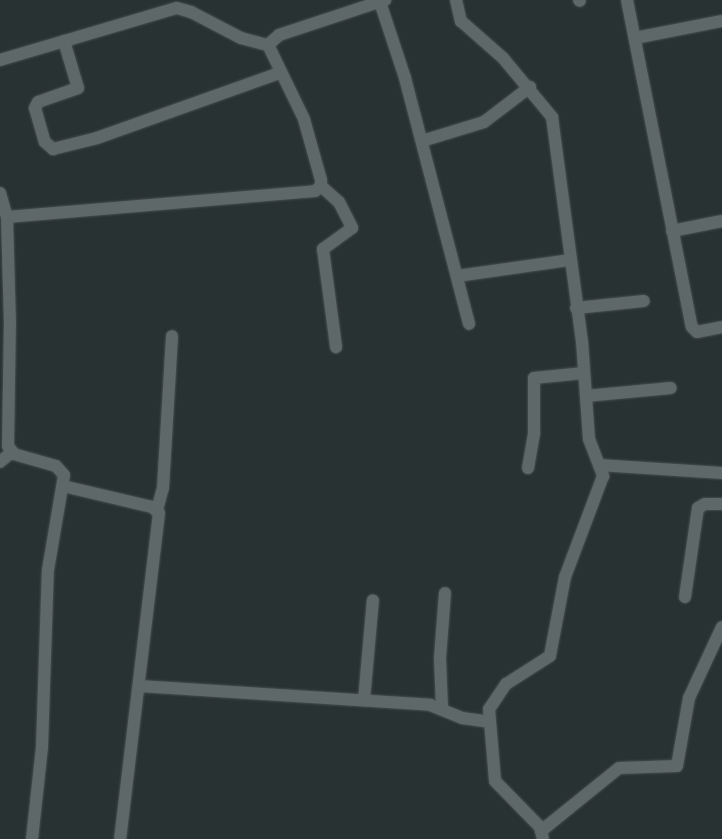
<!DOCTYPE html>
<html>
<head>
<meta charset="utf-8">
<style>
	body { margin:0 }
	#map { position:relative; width:722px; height:839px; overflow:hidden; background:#293232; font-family:Manrope,sans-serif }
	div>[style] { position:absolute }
	.roads { filter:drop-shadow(0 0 1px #464e4f) drop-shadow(0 0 1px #464e4f) }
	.street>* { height:12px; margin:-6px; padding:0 6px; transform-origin:6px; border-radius:6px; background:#5e6868 }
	span { translate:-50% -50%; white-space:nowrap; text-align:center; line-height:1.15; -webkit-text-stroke:4px #151919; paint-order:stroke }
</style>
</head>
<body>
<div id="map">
	<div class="roads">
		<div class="street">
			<i style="left:456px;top:0;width:22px;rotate:77deg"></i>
			<i style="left:461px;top:21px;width:56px;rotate:41.4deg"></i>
			<i style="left:503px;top:58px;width:77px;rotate:50.3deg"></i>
			<i style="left:552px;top:117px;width:226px;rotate:82.4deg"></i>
			<i style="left:582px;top:341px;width:98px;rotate:85.9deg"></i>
			<i style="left:589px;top:439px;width:40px;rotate:69deg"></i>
			<i style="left:603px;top:476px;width:108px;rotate:110.6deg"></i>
			<i style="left:565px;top:577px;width:80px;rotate:100.8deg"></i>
			<i style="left:550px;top:656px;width:52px;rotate:147.5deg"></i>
			<i style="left:506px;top:684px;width:30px;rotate:124deg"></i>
			<i style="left:489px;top:709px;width:72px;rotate:85.2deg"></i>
			<i style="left:495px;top:781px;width:64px;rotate:45.6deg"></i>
			<i style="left:540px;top:827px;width:12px;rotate:76deg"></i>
			<i style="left:579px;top:0;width:1px;rotate:45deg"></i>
			<i style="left:627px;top:0;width:333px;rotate:78.8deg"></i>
			<i style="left:692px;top:327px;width:7px;rotate:45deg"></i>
			<i style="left:697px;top:332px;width:25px;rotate:-11deg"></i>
			<i style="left:380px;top:2px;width:80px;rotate:71.8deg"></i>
			<i style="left:405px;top:78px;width:254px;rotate:75.4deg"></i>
			<i style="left:635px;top:38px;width:89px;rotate:-11.1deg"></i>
			<i style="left:64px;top:41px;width:49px;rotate:73.4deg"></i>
			<i style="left:78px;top:88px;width:42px;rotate:160.7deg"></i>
			<i style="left:38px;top:102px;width:7px;rotate:117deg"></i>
			<i style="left:35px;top:108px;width:35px;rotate:74deg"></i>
			<i style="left:45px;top:142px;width:11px;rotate:41deg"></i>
			<i style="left:53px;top:149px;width:45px;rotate:-14deg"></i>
			<i style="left:97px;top:138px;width:194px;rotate:-19.6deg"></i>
			<i style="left:0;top:60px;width:184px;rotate:-16.4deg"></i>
			<i style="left:177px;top:8px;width:15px;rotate:16deg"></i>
			<i style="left:191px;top:12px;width:56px;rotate:27.5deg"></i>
			<i style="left:241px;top:38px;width:28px;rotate:15deg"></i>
			<i style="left:422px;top:141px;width:65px;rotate:-17deg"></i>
			<i style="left:484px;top:122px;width:58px;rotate:-37.3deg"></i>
			<i style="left:321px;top:186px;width:24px;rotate:42deg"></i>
			<i style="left:339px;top:202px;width:29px;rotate:63deg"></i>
			<i style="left:352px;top:228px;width:36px;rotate:144deg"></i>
			<i style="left:323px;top:249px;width:99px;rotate:82.4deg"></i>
			<i style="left:0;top:193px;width:25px;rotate:74deg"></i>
			<i style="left:672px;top:231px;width:51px;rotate:-11.3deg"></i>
			<i style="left:457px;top:276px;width:113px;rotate:-8.1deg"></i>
			<i style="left:576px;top:308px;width:68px;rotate:-5.9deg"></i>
			<i style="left:586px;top:396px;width:85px;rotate:-5.4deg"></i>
			<i style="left:0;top:462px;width:16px;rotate:-40deg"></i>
			<i style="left:599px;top:465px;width:123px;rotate:3.7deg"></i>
			<i style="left:528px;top:468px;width:36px;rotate:-80deg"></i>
			<i style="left:534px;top:433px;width:55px;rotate:-90deg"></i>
			<i style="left:534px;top:378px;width:50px;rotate:-5.7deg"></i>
			<i style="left:63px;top:486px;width:91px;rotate:13.3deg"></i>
			<i style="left:152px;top:507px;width:9px;rotate:41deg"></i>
			<i style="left:159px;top:513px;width:328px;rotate:96.8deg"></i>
			<i style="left:157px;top:510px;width:23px;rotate:-75deg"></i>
			<i style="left:163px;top:488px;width:152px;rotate:-86.6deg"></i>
			<i style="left:685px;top:597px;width:90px;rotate:-81.7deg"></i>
			<i style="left:698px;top:508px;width:8px;rotate:-30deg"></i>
			<i style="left:705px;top:504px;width:17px"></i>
			<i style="left:139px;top:686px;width:292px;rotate:3.7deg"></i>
			<i style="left:430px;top:705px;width:35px;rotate:22deg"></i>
			<i style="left:462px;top:718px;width:27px;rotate:8deg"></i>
			<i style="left:364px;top:700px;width:100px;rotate:-84.9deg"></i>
			<i style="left:442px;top:708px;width:50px;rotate:-92.3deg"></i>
			<i style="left:440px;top:658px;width:65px;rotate:-85.6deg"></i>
			<i style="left:541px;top:831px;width:100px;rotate:-38.9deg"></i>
			<i style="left:619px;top:768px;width:58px;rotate:-2deg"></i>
			<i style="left:677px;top:766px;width:69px;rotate:-80deg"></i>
			<i style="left:689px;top:698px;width:78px;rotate:-65.1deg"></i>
			<i style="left:32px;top:839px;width:93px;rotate:-83.8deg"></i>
			<i style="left:42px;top:747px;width:177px;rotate:-88.1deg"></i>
			<i style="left:48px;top:570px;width:96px;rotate:-80.4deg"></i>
			<i style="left:64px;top:475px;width:12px;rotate:-132deg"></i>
			<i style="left:56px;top:466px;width:44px;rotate:-164.1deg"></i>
			<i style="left:14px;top:454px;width:10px;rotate:-127deg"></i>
			<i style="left:8px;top:446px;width:121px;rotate:-89.1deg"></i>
			<i style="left:10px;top:325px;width:108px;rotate:-91.6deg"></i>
			<i style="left:7px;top:217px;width:309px;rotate:-4.8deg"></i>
			<i style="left:315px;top:191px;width:8px;rotate:-40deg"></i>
			<i style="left:321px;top:186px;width:6px;rotate:-90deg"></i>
			<i style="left:321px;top:180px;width:63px;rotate:-105.6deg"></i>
			<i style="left:304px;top:119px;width:82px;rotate:-115.9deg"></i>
			<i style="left:268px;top:45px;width:15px;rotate:-42deg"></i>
			<i style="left:279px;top:35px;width:112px;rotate:-18.3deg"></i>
		</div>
	</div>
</div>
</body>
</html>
